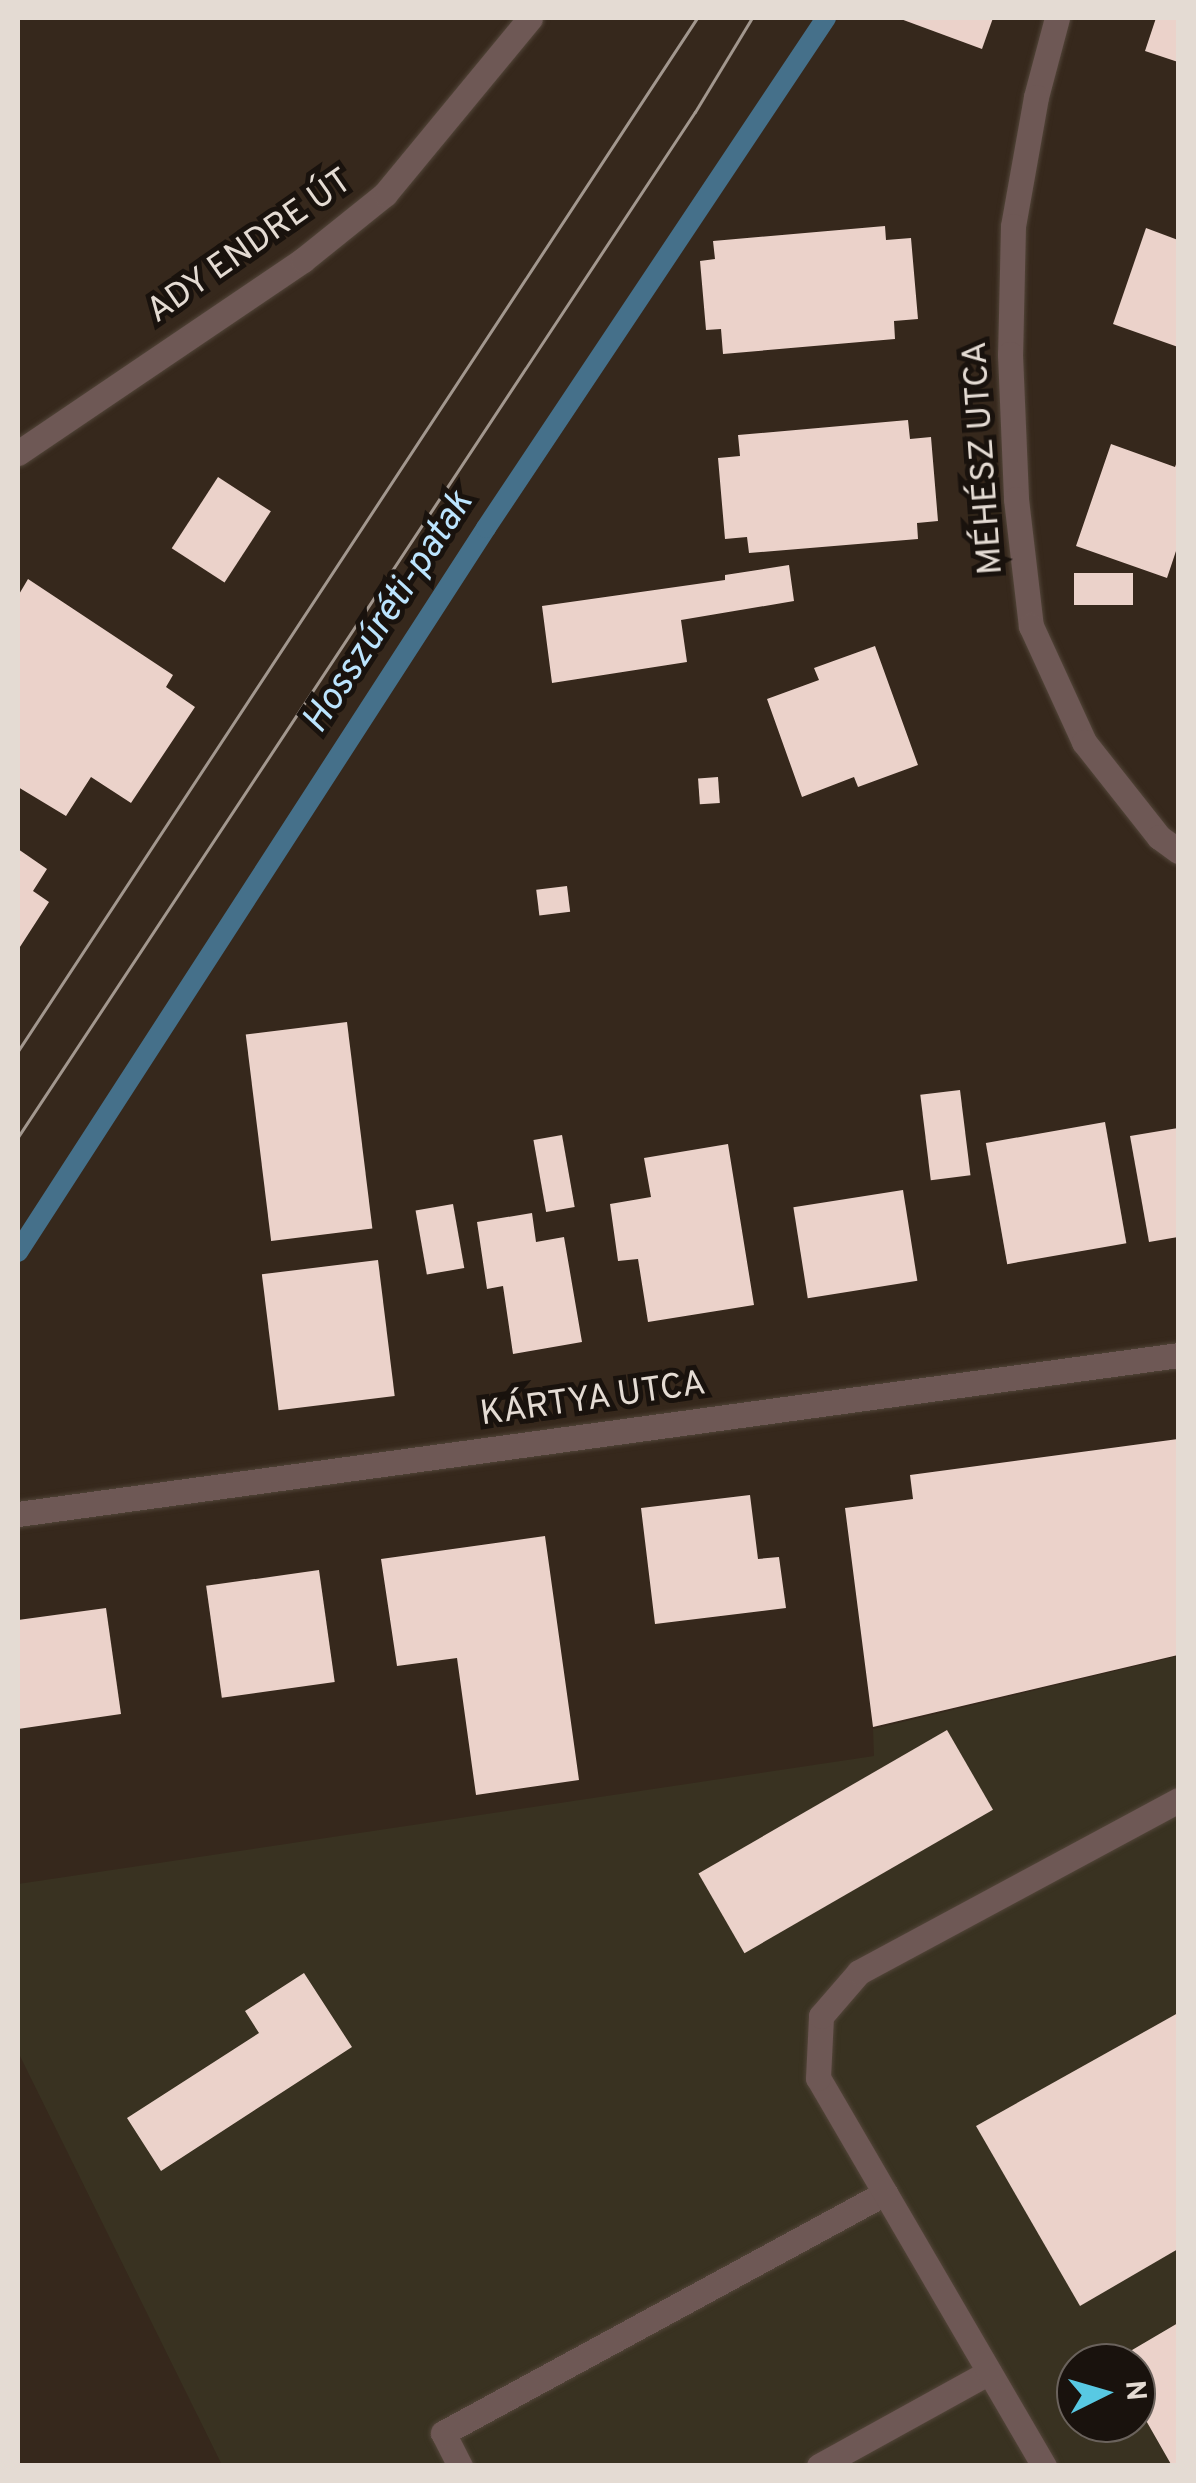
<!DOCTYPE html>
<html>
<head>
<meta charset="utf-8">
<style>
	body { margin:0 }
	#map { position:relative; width:1196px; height:2483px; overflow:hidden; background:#36281c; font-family:Overpass,sans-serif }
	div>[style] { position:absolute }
	.industrial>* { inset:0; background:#393221 }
	.stream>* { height:20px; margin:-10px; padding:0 10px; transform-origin:10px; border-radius:10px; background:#45708a }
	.building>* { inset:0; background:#ebd2ca; transform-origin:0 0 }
	.roads { filter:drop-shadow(0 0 2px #524539) drop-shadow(0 0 2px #524539) }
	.service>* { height:25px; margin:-12.5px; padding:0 12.5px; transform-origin:12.5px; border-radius:12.5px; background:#6e5855 }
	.minor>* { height:25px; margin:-12.5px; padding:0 12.5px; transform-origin:12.5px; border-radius:12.5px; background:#6e5855 }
	.tertiary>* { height:25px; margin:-12.5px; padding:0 12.5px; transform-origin:12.5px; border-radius:12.5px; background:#6e5855 }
	.tram>* { height:2.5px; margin:-1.25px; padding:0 1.25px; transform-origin:1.25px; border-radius:1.25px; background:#a2978e }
	span { translate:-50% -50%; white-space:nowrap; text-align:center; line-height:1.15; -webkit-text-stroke:10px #19120d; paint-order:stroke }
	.street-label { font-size:35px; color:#e4dbd3 }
	.water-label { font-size:38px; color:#bbe4fe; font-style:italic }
	.frame { position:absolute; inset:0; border:20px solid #e4dbd3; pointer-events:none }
	.north { position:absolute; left:1056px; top:2343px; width:100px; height:100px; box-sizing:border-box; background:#19120d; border:2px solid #6a625c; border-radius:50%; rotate:85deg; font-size:28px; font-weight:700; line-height:40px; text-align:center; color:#e4dbd3 }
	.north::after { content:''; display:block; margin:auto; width:35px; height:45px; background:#58c9e3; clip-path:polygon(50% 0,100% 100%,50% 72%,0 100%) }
</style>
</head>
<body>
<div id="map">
	<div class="industrial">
		<i style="clip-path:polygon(evenodd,1178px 1656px,1178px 2465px,222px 2465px,18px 2052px,18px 1884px,874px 1756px,873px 1729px,1178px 1656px,1076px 2363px,1136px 2363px,1136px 2423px,1076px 2423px,1076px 2363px)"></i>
	</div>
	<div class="stream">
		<i style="left:18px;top:1252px;width:862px;rotate:-57.12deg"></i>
		<i style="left:486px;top:528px;width:613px;rotate:-56.31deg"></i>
	</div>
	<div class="building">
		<i style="clip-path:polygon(898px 18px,993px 18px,982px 49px)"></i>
		<i style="clip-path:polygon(1156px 18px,1178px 18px,1178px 62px,1145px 51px)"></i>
		<i style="clip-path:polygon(885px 226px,886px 240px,911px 238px,918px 319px,894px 321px,895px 339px,723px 354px,721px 329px,706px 330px,700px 261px,715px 259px,713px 241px)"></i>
		<i style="clip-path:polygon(1146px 228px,1178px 240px,1178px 347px,1113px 324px)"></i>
		<i style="clip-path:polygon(908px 420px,910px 439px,931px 437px,938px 521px,917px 523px,918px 539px,749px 553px,747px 537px,725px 539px,718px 458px,740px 456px,738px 435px)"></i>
		<i style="clip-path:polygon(1111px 444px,1175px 467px,1178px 459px,1178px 545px,1167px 578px,1076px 546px)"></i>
		<i style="left:218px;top:477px;width:63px;height:85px;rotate:33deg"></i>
		<i style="clip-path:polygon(789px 565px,794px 601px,681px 620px,687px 662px,552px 683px,542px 606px,725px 580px,725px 575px)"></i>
		<i style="left:1074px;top:573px;width:59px;height:32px"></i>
		<i style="clip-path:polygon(28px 579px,173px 675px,166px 687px,195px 707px,131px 803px,91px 777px,66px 816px,18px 787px,18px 596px)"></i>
		<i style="clip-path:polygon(875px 646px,918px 765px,858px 787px,854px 777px,802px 797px,767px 699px,819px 680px,814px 668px)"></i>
		<i style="left:718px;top:777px;width:26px;height:20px;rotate:86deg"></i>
		<i style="clip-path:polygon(18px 849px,47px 869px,33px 891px,49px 902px,18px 950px)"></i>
		<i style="left:567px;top:886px;width:26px;height:31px;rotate:83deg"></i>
		<i style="left:347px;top:1022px;width:208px;height:102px;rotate:83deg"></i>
		<i style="left:960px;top:1090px;width:86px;height:40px;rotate:83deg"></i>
		<i style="left:1105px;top:1122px;width:123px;height:121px;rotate:80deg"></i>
		<i style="clip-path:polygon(1178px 1128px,1178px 1237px,1149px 1242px,1130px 1136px)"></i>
		<i style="left:562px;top:1135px;width:73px;height:29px;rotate:80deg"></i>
		<i style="clip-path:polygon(728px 1144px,754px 1305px,648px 1322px,638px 1259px,618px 1261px,610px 1204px,651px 1197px,644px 1158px)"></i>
		<i style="left:903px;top:1190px;width:92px;height:111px;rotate:81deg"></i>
		<i style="left:453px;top:1204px;width:65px;height:38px;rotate:80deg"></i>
		<i style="clip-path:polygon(532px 1213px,536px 1242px,564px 1237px,582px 1342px,513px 1354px,503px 1286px,487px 1289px,477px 1222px)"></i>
		<i style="left:378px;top:1260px;width:137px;height:117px;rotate:83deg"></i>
		<i style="clip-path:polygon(1178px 1439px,1178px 1655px,873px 1727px,845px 1508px,913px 1499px,910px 1475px)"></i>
		<i style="clip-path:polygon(750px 1495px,758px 1559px,779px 1557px,786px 1608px,655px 1624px,641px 1508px)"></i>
		<i style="clip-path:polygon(545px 1536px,579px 1780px,476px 1795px,457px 1658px,397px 1666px,381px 1559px)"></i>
		<i style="left:319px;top:1570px;width:113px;height:114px;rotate:82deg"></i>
		<i style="clip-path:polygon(106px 1608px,121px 1714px,18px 1729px,18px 1620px)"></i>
		<i style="left:947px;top:1730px;width:92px;height:287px;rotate:60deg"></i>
		<i style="clip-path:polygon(304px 1973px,352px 2047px,161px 2171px,127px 2118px,259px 2033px,245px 2011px)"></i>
		<i style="clip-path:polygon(1178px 2013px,1178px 2249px,1080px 2306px,976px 2126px)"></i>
		<i style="clip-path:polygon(1178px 2323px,1178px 2466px,1172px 2466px,1136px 2403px,1136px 2363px,1110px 2363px)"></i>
	</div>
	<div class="roads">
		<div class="service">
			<i style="left:460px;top:2466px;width:37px;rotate:-117deg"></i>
			<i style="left:443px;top:2433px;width:503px;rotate:-28.5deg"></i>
			<i style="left:819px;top:2466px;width:194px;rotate:-28.9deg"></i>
			<i style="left:1044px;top:2466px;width:449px;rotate:-120.2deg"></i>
			<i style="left:818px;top:2078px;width:62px;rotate:-87.2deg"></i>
			<i style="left:821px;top:2016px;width:58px;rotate:-49.2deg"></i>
			<i style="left:859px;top:1972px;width:362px;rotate:-28.3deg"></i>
		</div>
		<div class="minor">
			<i style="left:1057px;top:18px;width:82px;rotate:104.9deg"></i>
			<i style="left:1036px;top:97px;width:131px;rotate:100.1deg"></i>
			<i style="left:1013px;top:226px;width:128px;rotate:91.3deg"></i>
			<i style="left:1010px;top:354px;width:145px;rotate:87.6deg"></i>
			<i style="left:1016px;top:499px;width:128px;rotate:83.3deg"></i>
			<i style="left:1031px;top:626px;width:128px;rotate:65.4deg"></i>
			<i style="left:1084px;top:742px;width:121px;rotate:51.7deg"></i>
			<i style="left:1159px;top:837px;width:24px;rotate:36deg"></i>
			<i style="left:18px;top:1514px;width:1171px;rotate:-7.8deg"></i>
		</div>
		<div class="tertiary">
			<i style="left:18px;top:453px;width:344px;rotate:-34.1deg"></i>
			<i style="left:303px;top:260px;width:105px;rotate:-38.8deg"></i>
			<i style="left:385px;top:194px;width:228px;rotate:-50.5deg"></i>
		</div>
	</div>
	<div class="tram">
		<i style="left:18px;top:1051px;width:1236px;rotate:-56.68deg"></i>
		<i style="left:18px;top:1137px;width:1228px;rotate:-56.56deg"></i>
		<i style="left:695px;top:112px;width:110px;rotate:-58.8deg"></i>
	</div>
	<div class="street-label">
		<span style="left:250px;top:247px;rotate:-35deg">ADY ENDRE ÚT</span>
		<span style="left:984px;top:458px;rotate:-94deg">MÉHÉSZ UTCA</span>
		<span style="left:593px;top:1400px;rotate:-8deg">KÁRTYA UTCA</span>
	</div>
	<div class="water-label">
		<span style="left:389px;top:613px;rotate:-57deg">Hosszúréti-patak</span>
	</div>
	<div class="frame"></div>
	<div class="north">N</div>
</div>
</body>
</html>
